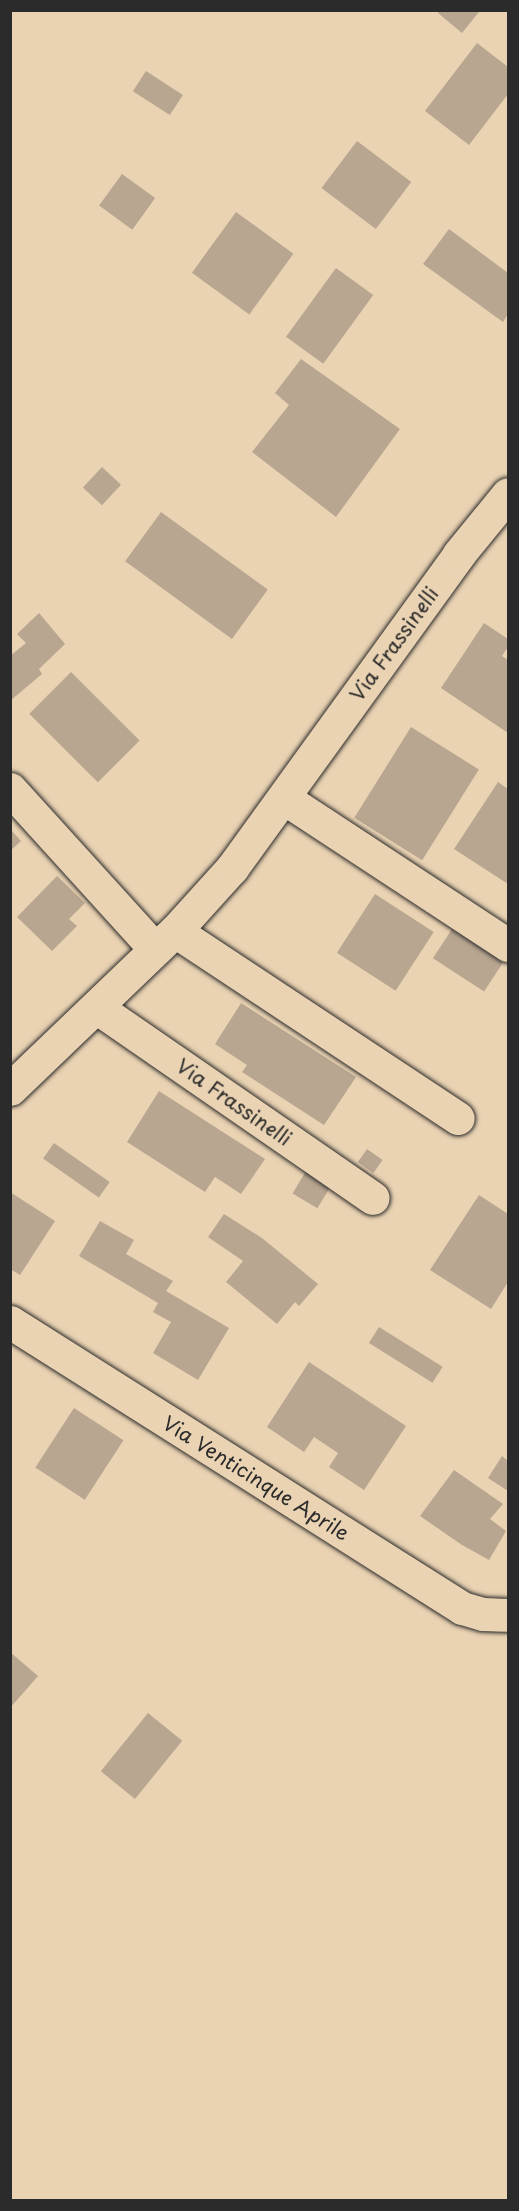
<!DOCTYPE html>
<html>
<head>
<meta charset="utf-8">
<style>
	body { margin:0 }
	#map { position:relative; width:519px; height:2211px; overflow:hidden; background:#ead3b3; font-family:"Playpen Sans",sans-serif }
	div>[style] { position:absolute }
	.building>* { inset:0; background:#b8a690; transform-origin:0 0 }
	.roads { filter:drop-shadow(0 0 2px #2b2b2b) drop-shadow(0 0 2px #2b2b2b) }
	.street>* { height:33px; margin:-16.5px; padding:0 16.5px; transform-origin:16.5px; border-radius:16.5px; background:#ead3b3 }
	.secondary>* { height:33px; margin:-16.5px; padding:0 16.5px; transform-origin:16.5px; border-radius:16.5px; background:#ead3b3 }
	span { translate:-50% -50%; white-space:nowrap; text-align:center; line-height:1.15; -webkit-text-stroke:5px #ead3b3; paint-order:stroke }
	.street-label { font-size:20px; color:#2b2b2b }
	.frame { position:absolute; inset:0; border:12px solid #2b2b2b; pointer-events:none }
</style>
</head>
<body>
<div id="map">
	<div class="building">
		<i style="clip-path:polygon(440px 10px,476px 10px,479px 12px,462px 33px,438px 13px)"></i>
		<i style="clip-path:polygon(477px 43px,508px 67px,508px 94px,469px 145px,425px 111px)"></i>
		<i style="left:146px;top:71px;width:44px;height:24px;rotate:33deg"></i>
		<i style="left:357px;top:141px;width:68px;height:59px;rotate:37deg"></i>
		<i style="left:122px;top:174px;width:41px;height:39px;rotate:36deg"></i>
		<i style="left:236px;top:212px;width:71px;height:75px;rotate:36deg"></i>
		<i style="clip-path:polygon(449px 229px,508px 273px,508px 314px,503px 322px,423px 264px)"></i>
		<i style="left:336px;top:268px;width:46px;height:85px;rotate:36deg"></i>
		<i style="clip-path:polygon(301px 359px,400px 429px,336px 517px,252px 452px,289px 405px,275px 393px)"></i>
		<i style="left:102px;top:467px;width:26px;height:28px;rotate:43deg"></i>
		<i style="left:161px;top:512px;width:132px;height:61px;rotate:36deg"></i>
		<i style="clip-path:polygon(39px 613px,65px 644px,39px 669px,42px 674px,10px 701px,10px 656px,26px 643px,17px 634px)"></i>
		<i style="clip-path:polygon(484px 623px,508px 639px,508px 647px,502px 656px,508px 660px,508px 733px,441px 688px)"></i>
		<i style="left:71px;top:672px;width:97px;height:59px;rotate:45deg"></i>
		<i style="left:411px;top:727px;width:80px;height:107px;rotate:32deg"></i>
		<i style="clip-path:polygon(498px 782px,508px 789px,508px 884px,454px 849px)"></i>
		<i style="clip-path:polygon(10px 829px,21px 841px,10px 851px)"></i>
		<i style="clip-path:polygon(57px 876px,85px 903px,69px 919px,77px 926px,52px 951px,17px 917px)"></i>
		<i style="left:375px;top:894px;width:70px;height:70px;rotate:33deg"></i>
		<i style="left:452px;top:929px;width:61px;height:35px;rotate:33deg"></i>
		<i style="clip-path:polygon(241px 1003px,356px 1077px,324px 1125px,242px 1072px,247px 1065px,215px 1044px)"></i>
		<i style="clip-path:polygon(159px 1091px,265px 1159px,241px 1194px,215px 1177px,205px 1192px,127px 1142px)"></i>
		<i style="left:54px;top:1143px;width:68px;height:19px;rotate:35deg"></i>
		<i style="left:367px;top:1149px;width:19px;height:16px;rotate:35deg"></i>
		<i style="left:309px;top:1166px;width:29px;height:32px;rotate:31deg"></i>
		<i style="clip-path:polygon(10px 1192px,55px 1221px,20px 1275px,10px 1269px)"></i>
		<i style="clip-path:polygon(479px 1195px,508px 1214px,508px 1282px,491px 1309px,430px 1270px)"></i>
		<i style="clip-path:polygon(224px 1214px,262px 1238px,318px 1284px,299px 1306px,295px 1302px,277px 1324px,226px 1282px,243px 1261px,208px 1237px)"></i>
		<i style="clip-path:polygon(100px 1221px,134px 1240px,126px 1254px,173px 1281px,166px 1291px,229px 1328px,198px 1380px,153px 1353px,171px 1322px,153px 1312px,158px 1303px,79px 1256px)"></i>
		<i style="left:379px;top:1327px;width:75px;height:19px;rotate:32deg"></i>
		<i style="clip-path:polygon(309px 1362px,406px 1426px,364px 1490px,329px 1467px,338px 1453px,314px 1437px,304px 1452px,267px 1427px)"></i>
		<i style="left:74px;top:1408px;width:59px;height:71px;rotate:33deg"></i>
		<i style="clip-path:polygon(502px 1456px,508px 1461px,508px 1491px,488px 1478px)"></i>
		<i style="clip-path:polygon(454px 1470px,503px 1504px,490px 1519px,506px 1531px,489px 1560px,462px 1545px,420px 1516px)"></i>
		<i style="clip-path:polygon(10px 1652px,38px 1676px,10px 1708px)"></i>
		<i style="left:148px;top:1713px;width:44px;height:75px;rotate:39deg"></i>
	</div>
	<div class="roads">
		<div class="street">
			<i style="left:10px;top:789px;width:216px;rotate:47.8deg"></i>
			<i style="left:284px;top:798px;width:268px;rotate:33.3deg"></i>
			<i style="left:175px;top:931px;width:339px;rotate:33.5deg"></i>
			<i style="left:96px;top:1007px;width:336px;rotate:34.6deg"></i>
			<i style="left:10px;top:1322px;width:535px;rotate:32.32deg"></i>
			<i style="left:462px;top:1608px;width:22px;rotate:16deg"></i>
			<i style="left:483px;top:1614px;width:25px;rotate:2deg"></i>
		</div>
		<div class="secondary">
			<i style="left:10px;top:1089px;width:228px;rotate:-43.8deg"></i>
			<i style="left:175px;top:931px;width:85px;rotate:-47.9deg"></i>
			<i style="left:232px;top:868px;width:387px;rotate:-54.1deg"></i>
			<i style="left:459px;top:554px;width:77px;rotate:-50.8deg"></i>
		</div>
	</div>
	<div class="street-label">
		<span style="left:394px;top:644px;rotate:-54deg">Via Frassinelli</span>
		<span style="left:234px;top:1102px;rotate:35deg">Via Frassinelli</span>
		<span style="left:256px;top:1478px;rotate:32deg">Via Venticinque Aprile</span>
	</div>
	<div class="frame"></div>
</div>
</body>
</html>
